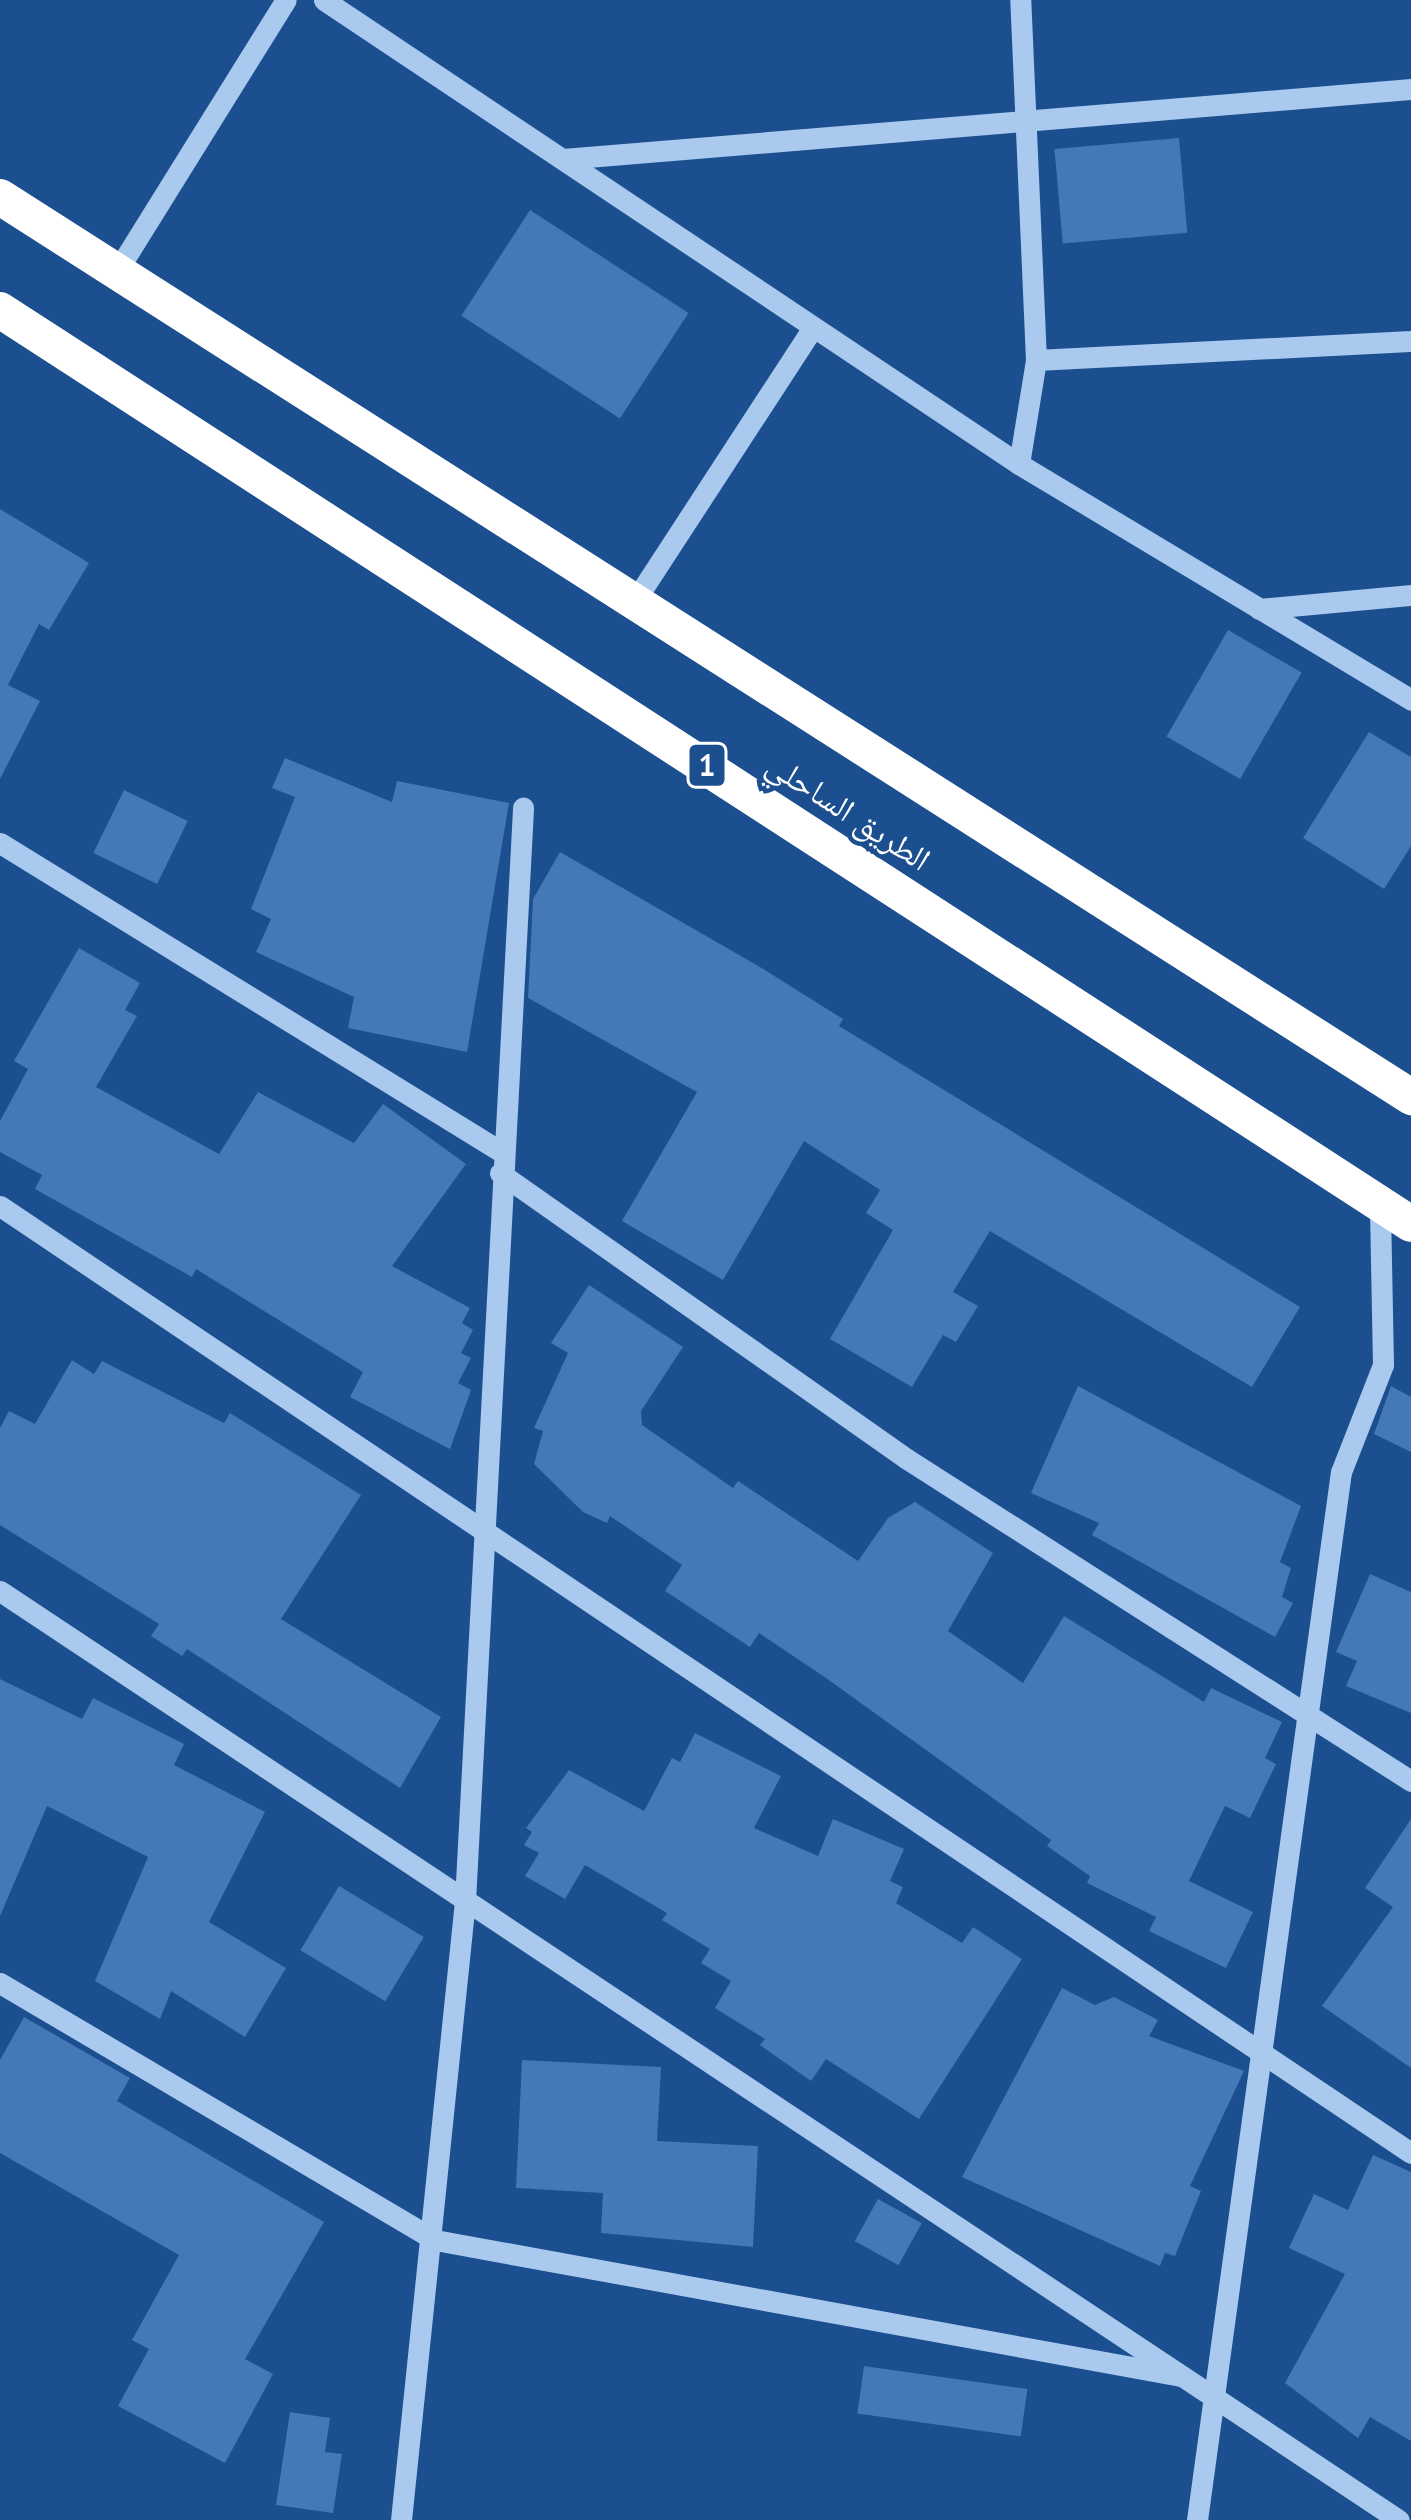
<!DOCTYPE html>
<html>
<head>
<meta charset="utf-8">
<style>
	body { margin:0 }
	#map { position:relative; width:1411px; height:2520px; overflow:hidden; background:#1b4f8f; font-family:"PT Sans","Noto Naskh Arabic",sans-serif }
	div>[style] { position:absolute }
	.building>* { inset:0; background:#4478b7; transform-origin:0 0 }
	.minor>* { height:21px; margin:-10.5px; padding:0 10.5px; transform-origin:10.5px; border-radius:10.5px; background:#a9c9ee }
	.highway>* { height:36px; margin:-18px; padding:0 18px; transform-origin:18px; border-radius:18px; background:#fff }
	span { translate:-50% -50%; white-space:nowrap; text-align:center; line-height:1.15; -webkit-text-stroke:9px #1b4f8f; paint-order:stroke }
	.shield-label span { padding:3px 9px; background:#1b4f8f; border:3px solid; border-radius:9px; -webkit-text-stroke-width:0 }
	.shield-label { font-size:30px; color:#fff; font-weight:700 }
	.street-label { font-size:33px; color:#fff }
</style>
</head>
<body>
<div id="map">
	<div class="building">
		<i style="left:1179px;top:138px;width:95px;height:125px;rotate:85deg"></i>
		<i style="left:530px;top:210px;width:189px;height:126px;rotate:33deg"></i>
		<i style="clip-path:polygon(0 509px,89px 563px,49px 630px,39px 624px,8px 685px,40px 701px,0 779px)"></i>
		<i style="left:1228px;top:630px;width:85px;height:123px;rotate:30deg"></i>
		<i style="clip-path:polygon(1369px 732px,1411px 757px,1411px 846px,1384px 889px,1303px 838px)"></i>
		<i style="clip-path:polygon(285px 758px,392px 802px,397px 781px,509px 803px,467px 1052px,348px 1028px,354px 997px,256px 952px,271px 919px,251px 909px,295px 797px,272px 788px)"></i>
		<i style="left:124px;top:790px;width:71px;height:70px;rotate:26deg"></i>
		<i style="clip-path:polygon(560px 852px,760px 967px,843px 1019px,839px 1026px,1300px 1307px,1252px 1387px,990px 1231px,953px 1292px,978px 1306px,956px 1342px,943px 1335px,912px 1387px,830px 1339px,893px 1230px,866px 1213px,880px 1190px,804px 1141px,723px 1280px,622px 1221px,697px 1092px,528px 998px,533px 899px)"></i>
		<i style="clip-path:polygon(79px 948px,140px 983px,125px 1010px,137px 1016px,96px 1087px,219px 1154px,258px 1092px,354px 1143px,383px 1104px,466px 1164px,392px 1266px,470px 1308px,462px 1323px,473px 1330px,461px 1353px,471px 1358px,458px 1383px,471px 1390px,450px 1449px,350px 1397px,363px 1372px,196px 1269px,192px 1277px,35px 1189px,42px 1175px,0 1152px,0 1121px,28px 1069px,14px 1061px)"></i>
		<i style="clip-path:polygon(589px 1285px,683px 1347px,641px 1411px,642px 1425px,733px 1488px,738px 1481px,858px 1561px,888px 1518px,915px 1502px,993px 1553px,948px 1631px,1023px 1683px,1064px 1616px,1204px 1702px,1211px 1688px,1282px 1722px,1265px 1758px,1276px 1764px,1250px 1818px,1225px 1806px,1189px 1881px,1253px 1912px,1226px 1968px,1149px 1931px,1156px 1917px,1087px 1883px,1090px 1876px,1047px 1846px,1051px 1840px,826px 1678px,759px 1633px,750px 1647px,665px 1591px,682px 1565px,610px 1516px,607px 1523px,583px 1512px,534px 1464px,543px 1431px,534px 1428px,568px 1353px,551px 1343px)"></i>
		<i style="clip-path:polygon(72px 1360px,94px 1374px,102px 1361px,224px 1423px,230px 1413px,361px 1495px,281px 1619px,441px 1717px,400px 1788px,187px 1649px,182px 1656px,151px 1636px,159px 1624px,0 1525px,0 1428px,9px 1411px,35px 1424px)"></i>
		<i style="clip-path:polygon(1078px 1386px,1301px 1506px,1280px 1562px,1291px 1568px,1282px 1597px,1293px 1603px,1275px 1637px,1092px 1535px,1099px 1523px,1031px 1493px)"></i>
		<i style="clip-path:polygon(1391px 1386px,1411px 1397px,1411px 1452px,1374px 1434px)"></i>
		<i style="clip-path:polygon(1370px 1574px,1411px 1592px,1411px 1713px,1346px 1686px,1357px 1661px,1336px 1652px)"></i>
		<i style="clip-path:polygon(0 1679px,82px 1719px,93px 1698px,184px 1744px,174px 1765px,265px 1812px,209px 1922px,286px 1968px,245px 2037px,171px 1991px,160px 2019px,95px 1981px,148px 1857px,47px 1806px,0 1916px)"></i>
		<i style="clip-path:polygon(695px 1733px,781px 1776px,754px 1828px,818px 1856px,833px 1819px,904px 1849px,890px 1881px,903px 1887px,896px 1903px,962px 1943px,973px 1927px,1022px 1959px,919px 2119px,826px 2059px,811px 2081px,760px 2045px,765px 2039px,715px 2008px,731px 1981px,701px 1963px,710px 1949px,662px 1920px,667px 1913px,585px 1865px,565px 1899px,525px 1876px,539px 1853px,524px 1845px,532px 1832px,526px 1828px,569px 1770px,644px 1811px,672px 1758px,680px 1762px)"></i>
		<i style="clip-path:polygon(1411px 1819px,1411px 2068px,1322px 2006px,1393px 1907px,1365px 1888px)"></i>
		<i style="left:339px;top:1886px;width:99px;height:75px;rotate:31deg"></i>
		<i style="clip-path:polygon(1062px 1988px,1095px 2005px,1114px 1997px,1158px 2020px,1149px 2036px,1244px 2071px,1190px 2186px,1201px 2191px,1175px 2256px,1165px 2253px,1160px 2266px,962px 2177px)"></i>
		<i style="clip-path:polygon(24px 2017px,130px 2078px,117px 2101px,324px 2222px,245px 2359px,273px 2374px,225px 2463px,118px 2406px,149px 2349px,132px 2340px,179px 2255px,0 2153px,0 2060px)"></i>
		<i style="clip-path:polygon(522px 2060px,661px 2067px,657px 2141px,758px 2146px,753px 2247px,601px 2233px,603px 2193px,516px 2188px)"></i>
		<i style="clip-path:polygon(1373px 2155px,1411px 2172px,1411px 2441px,1370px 2417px,1358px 2438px,1285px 2383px,1345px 2274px,1289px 2248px,1314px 2194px,1348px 2210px)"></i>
		<i style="left:878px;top:2199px;width:50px;height:48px;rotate:29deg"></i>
		<i style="left:864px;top:2366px;width:165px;height:48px;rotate:8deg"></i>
		<i style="clip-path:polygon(290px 2412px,330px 2418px,325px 2452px,342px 2454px,333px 2513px,276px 2505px)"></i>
	</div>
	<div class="minor">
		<i style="left:324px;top:0;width:836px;rotate:33.73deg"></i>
		<i style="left:1019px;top:464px;width:458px;rotate:31deg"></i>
		<i style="left:563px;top:159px;width:851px;rotate:-4.72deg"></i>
		<i style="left:117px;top:271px;width:319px;rotate:-58.1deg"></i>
		<i style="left:1036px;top:360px;width:375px;rotate:-2.9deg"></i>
		<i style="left:1019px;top:464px;width:105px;rotate:-80.7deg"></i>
		<i style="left:1036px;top:360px;width:360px;rotate:-92.5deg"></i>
		<i style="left:634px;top:602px;width:328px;rotate:-56.9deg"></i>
		<i style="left:1259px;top:609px;width:153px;rotate:-5.3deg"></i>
		<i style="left:0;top:843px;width:587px;rotate:31.63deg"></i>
		<i style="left:500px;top:1173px;width:497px;rotate:35.1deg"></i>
		<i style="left:907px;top:1459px;width:598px;rotate:32.57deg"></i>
		<i style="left:0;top:1206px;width:1699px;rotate:33.87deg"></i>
		<i style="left:0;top:1591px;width:1679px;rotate:33.59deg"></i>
		<i style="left:0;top:1983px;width:505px;rotate:30.57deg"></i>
		<i style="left:435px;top:2240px;width:758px;rotate:10.33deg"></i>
		<i style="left:401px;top:2520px;width:622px;rotate:-84.1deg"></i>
		<i style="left:465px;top:1901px;width:1095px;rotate:-86.96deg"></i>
		<i style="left:1197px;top:2520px;width:1058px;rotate:-82.18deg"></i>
		<i style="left:1341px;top:1472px;width:115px;rotate:-68.6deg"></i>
		<i style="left:1383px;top:1365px;width:160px;rotate:-91.1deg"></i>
	</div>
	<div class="highway">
		<i style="left:0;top:197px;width:1674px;rotate:32.53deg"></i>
		<i style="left:0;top:310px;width:1681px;rotate:32.93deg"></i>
	</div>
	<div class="shield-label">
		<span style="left:707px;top:765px">1</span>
	</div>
	<div class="street-label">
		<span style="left:849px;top:811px;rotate:33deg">الطريق الساحلي</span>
	</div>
</div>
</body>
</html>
